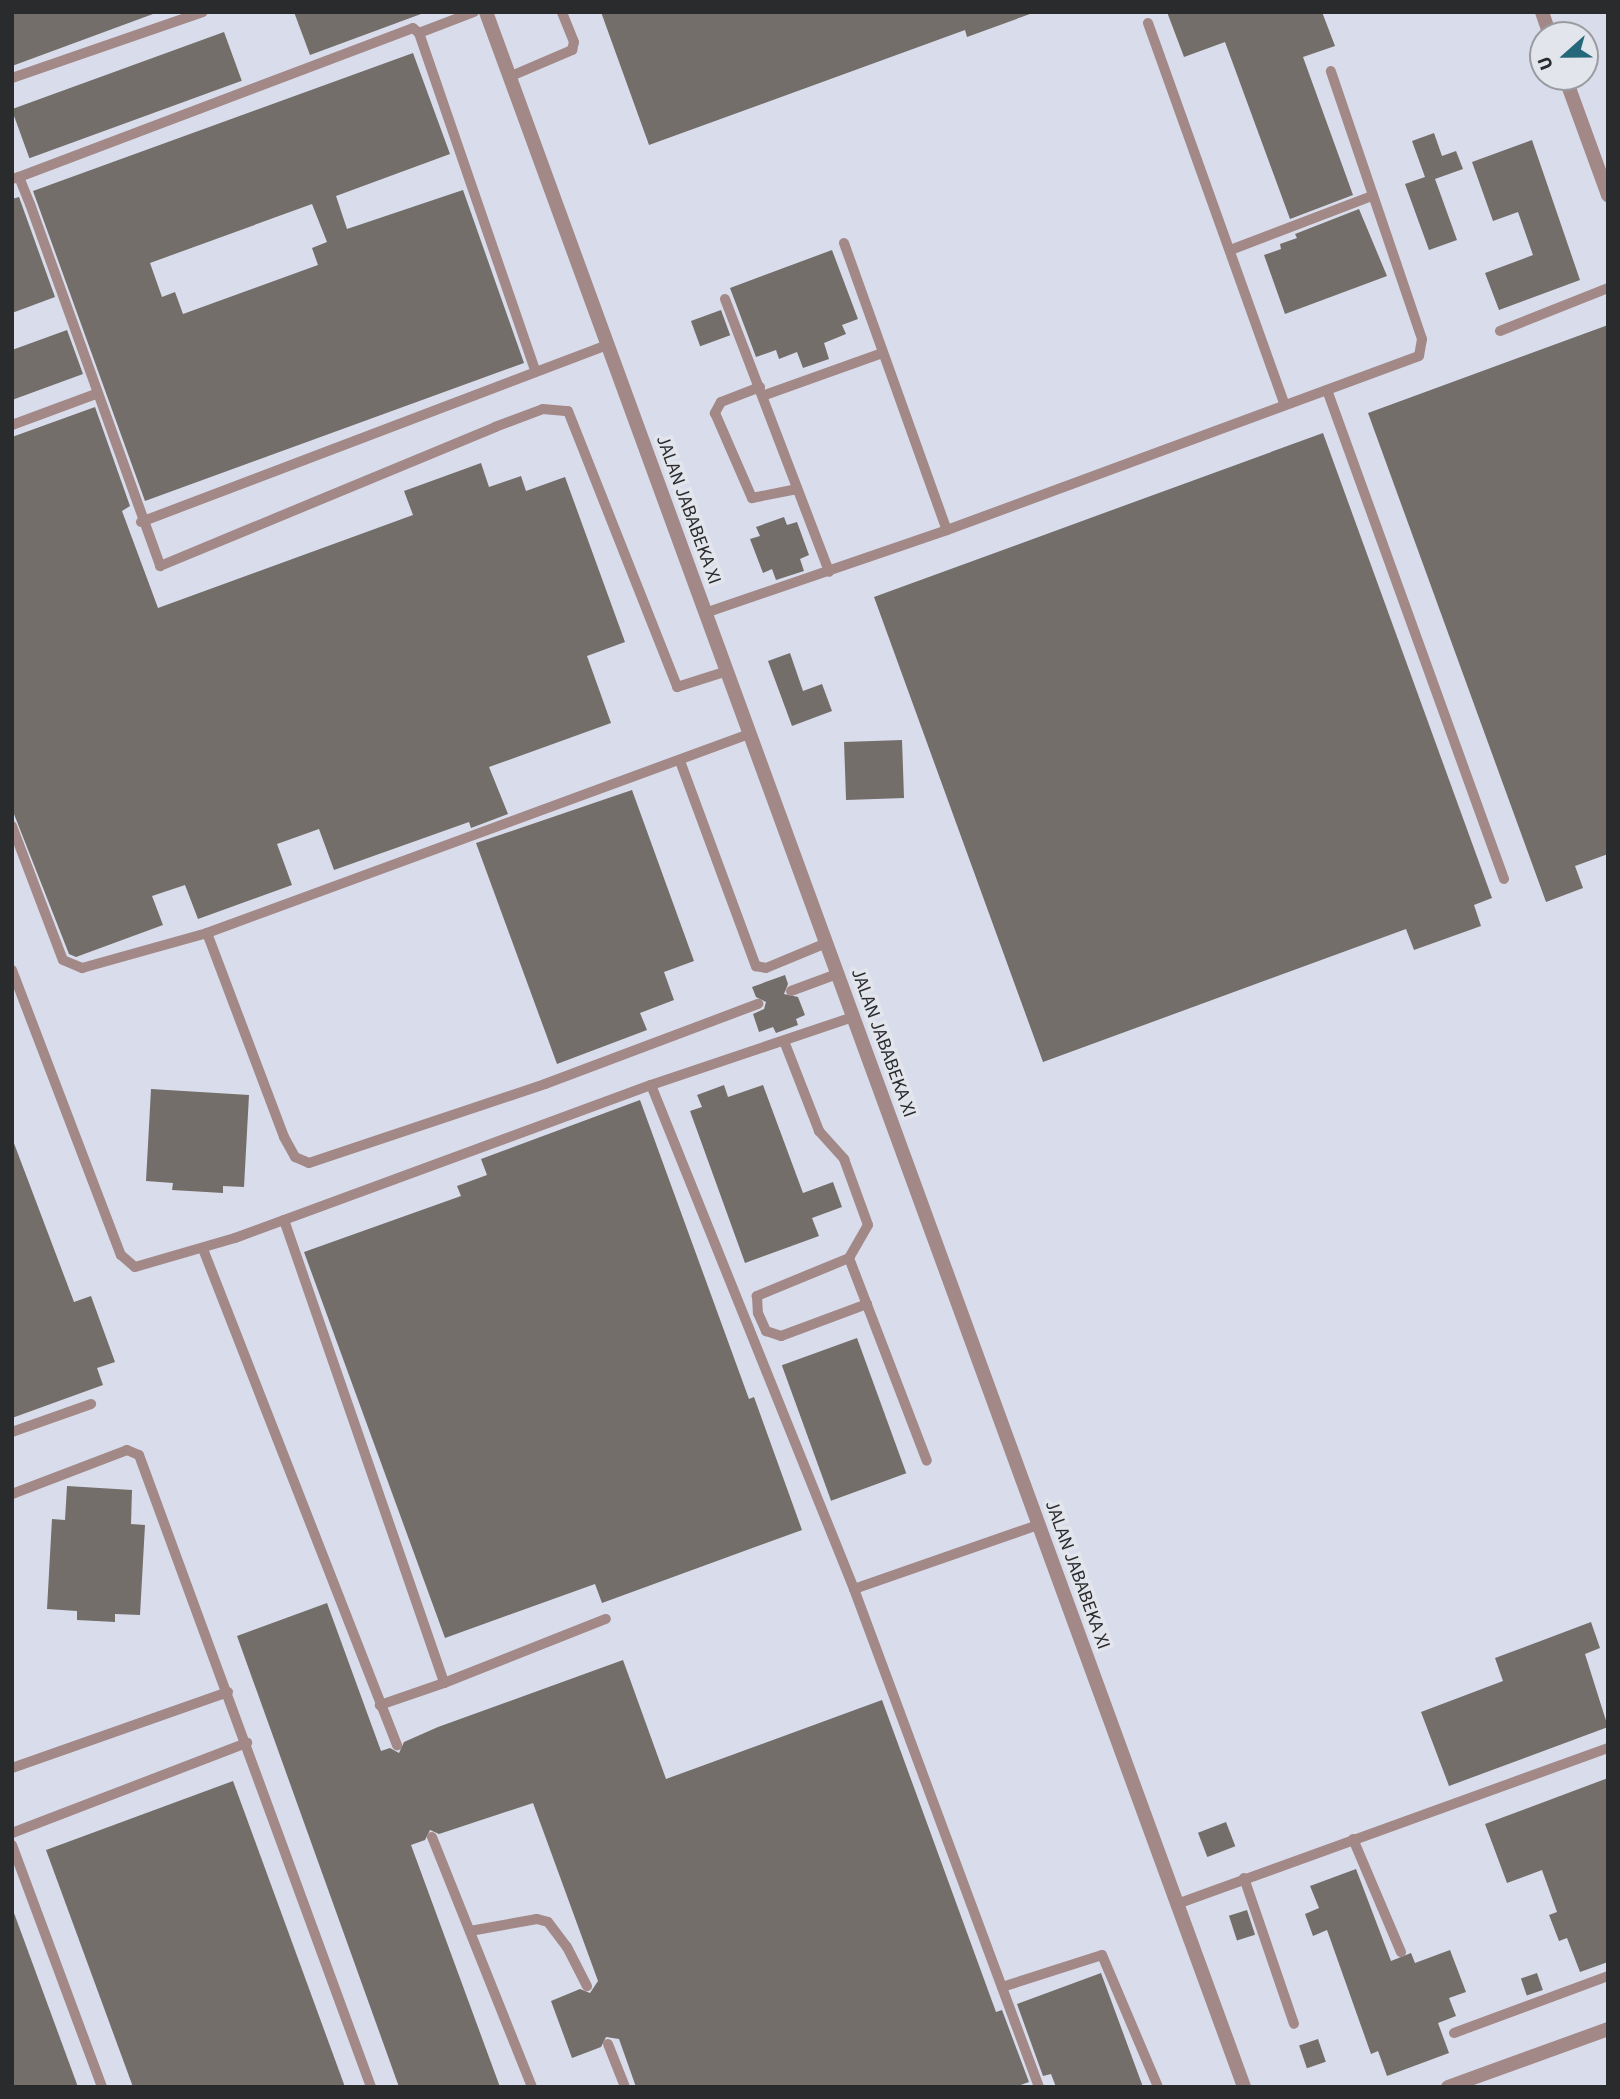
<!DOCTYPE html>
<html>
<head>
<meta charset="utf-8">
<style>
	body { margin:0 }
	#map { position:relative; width:1620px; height:2099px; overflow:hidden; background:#e3e5ec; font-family:"Source Sans 3",sans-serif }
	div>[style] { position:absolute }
	.built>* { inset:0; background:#d8dceb }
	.building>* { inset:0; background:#736e69; transform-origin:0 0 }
	.service>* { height:10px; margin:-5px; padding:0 5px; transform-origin:5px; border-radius:5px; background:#a28886 }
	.minor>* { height:14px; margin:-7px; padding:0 7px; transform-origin:7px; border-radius:7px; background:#a28886 }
	.tertiary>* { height:14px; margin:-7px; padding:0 7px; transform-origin:7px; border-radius:7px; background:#a28886 }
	span { translate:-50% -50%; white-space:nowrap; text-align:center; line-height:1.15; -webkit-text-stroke:7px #e3e5ec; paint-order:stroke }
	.street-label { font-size:19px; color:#2a2b2d }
	.frame { position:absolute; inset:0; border:14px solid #2a2b2d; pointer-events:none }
	.north { position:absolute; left:1529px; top:21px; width:70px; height:70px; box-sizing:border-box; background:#e3e5ec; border:2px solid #999ba0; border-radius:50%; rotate:249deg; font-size:19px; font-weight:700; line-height:28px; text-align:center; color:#2a2b2d }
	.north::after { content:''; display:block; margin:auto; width:24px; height:32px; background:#24687a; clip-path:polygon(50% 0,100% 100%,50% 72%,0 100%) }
</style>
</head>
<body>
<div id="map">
	<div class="built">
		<i style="clip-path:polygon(evenodd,12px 12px,1608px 12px,1608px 2087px,12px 2087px,12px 12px,1543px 35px,1585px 35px,1585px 77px,1543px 77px,1543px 35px)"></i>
	</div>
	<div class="building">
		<i style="clip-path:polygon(12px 12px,153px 12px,153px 14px,12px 66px)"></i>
		<i style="clip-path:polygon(294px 12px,421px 12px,421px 14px,310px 55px)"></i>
		<i style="clip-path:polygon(601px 12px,1029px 12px,1030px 14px,967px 37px,965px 30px,649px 145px)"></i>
		<i style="clip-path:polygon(1167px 12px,1322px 12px,1335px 46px,1303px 57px,1353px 195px,1290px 219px,1225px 42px,1184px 57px)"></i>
		<i style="left:224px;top:32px;width:52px;height:226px;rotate:70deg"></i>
		<i style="clip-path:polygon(evenodd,413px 53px,450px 154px,336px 196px,347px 229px,463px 190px,524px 363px,145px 501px,33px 191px,413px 53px,312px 204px,327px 242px,312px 248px,318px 265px,183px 314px,175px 292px,162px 297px,150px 263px,312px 204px)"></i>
		<i style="clip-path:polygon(1434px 133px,1442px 156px,1456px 151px,1463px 169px,1435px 179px,1457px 240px,1429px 250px,1405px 184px,1425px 177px,1412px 141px)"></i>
		<i style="clip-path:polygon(1532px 140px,1580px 280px,1499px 310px,1485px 273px,1533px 255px,1518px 212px,1493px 221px,1472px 162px)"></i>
		<i style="clip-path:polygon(19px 197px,55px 297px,12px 313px,12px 199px)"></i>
		<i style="clip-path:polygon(1359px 209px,1387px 276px,1285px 314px,1264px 255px,1281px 249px,1280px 244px,1297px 238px,1295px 234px)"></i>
		<i style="clip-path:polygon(832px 250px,858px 319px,842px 325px,846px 334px,824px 343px,829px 359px,803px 368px,797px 352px,779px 359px,776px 350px,756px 357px,730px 288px)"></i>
		<i style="left:721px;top:310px;width:27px;height:32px;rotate:70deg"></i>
		<i style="clip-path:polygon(1608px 325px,1608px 854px,1575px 866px,1583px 888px,1546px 902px,1368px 413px)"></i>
		<i style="clip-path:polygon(67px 330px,83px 374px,12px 400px,12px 350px)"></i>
		<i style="clip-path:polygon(95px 407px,130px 506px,122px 511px,158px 608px,413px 515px,404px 491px,481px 463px,489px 487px,521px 476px,526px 491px,565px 477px,625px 642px,587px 656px,611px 723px,489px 767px,508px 814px,471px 828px,469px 822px,334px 870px,319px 829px,277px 844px,292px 885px,198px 919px,185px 885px,152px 896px,163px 925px,76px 957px,69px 954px,12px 809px,12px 437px)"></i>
		<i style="clip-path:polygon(1323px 433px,1492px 898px,1474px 905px,1481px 926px,1414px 950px,1406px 929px,1043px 1062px,874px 597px)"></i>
		<i style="clip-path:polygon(784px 517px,787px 525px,797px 522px,809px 555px,800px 559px,804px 571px,776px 580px,772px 569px,763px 573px,750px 539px,760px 536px,756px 527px)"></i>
		<i style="clip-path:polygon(790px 653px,803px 691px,822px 684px,832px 711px,792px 726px,768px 661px)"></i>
		<i style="left:902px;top:740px;width:58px;height:58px;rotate:88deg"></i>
		<i style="clip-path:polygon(632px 790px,694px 961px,664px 972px,674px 1000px,640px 1013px,647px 1030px,557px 1064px,476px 843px)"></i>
		<i style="clip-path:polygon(785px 975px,788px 984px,784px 994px,798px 997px,805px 1015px,796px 1019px,798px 1025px,776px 1033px,773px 1027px,759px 1032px,753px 1014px,764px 1009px,766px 1002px,756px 997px,752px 987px)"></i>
		<i style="clip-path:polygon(724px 1085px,728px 1097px,763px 1085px,803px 1193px,833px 1182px,842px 1207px,812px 1218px,819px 1236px,745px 1263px,690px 1111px,702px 1107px,697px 1095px)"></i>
		<i style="clip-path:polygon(151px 1089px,249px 1095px,244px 1187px,223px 1186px,223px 1193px,172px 1190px,173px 1183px,146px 1181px)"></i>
		<i style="clip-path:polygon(640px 1100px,749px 1399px,754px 1397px,802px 1530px,602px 1603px,595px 1584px,445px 1638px,304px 1252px,461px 1196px,457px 1186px,487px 1175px,481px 1159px)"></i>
		<i style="clip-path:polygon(12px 1138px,74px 1302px,91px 1296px,115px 1362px,97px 1368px,103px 1385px,12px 1418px)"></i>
		<i style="left:857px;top:1338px;width:144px;height:80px;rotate:70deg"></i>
		<i style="clip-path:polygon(67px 1486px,132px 1490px,131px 1524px,145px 1525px,140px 1615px,115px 1614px,115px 1622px,77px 1620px,77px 1611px,47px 1609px,52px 1519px,65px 1520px)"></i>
		<i style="clip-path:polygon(327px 1603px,381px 1751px,390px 1748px,399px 1753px,404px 1742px,438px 1727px,623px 1660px,666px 1779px,882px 1700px,996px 2012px,1002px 2010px,1029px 2082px,1015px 2087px,636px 2087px,619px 2039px,606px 2037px,601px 2047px,572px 2058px,551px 2001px,580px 1989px,590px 1993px,598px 1981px,533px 1803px,439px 1834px,430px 1830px,425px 1840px,411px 1845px,500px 2087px,399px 2087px,237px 1636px)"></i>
		<i style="clip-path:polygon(1591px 1622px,1600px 1648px,1585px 1654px,1608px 1727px,1449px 1786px,1421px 1712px,1503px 1681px,1495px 1658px)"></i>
		<i style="clip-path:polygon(1608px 1778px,1608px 1962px,1580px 1972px,1567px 1938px,1559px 1941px,1549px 1915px,1557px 1912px,1542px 1870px,1507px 1883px,1485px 1824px)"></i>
		<i style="clip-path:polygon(233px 1781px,345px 2087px,133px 2087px,46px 1850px)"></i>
		<i style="left:1226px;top:1822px;width:26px;height:30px;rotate:69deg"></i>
		<i style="clip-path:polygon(1356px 1869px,1391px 1961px,1411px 1953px,1415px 1963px,1450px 1950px,1466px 1992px,1449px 1998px,1456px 2016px,1438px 2023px,1449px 2053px,1387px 2076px,1378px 2051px,1371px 2054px,1327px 1930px,1313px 1936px,1305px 1914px,1319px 1908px,1310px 1886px)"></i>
		<i style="left:1247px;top:1910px;width:26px;height:19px;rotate:72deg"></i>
		<i style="clip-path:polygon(12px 1913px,14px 1913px,78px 2087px,12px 2087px)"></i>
		<i style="clip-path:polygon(1101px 1973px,1143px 2087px,1056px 2087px,1051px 2074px,1043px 2076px,1017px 2004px)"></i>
		<i style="left:1537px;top:1973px;width:18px;height:17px;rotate:71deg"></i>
		<i style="left:1318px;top:2039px;width:24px;height:20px;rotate:71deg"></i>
	</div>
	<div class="service">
		<i style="left:1148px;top:23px;width:406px;rotate:70.3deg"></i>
		<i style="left:419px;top:33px;width:59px;rotate:-20.9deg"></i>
		<i style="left:509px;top:77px;width:69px;rotate:-23.2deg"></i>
		<i style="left:572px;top:50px;width:8px;rotate:-76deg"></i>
		<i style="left:574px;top:42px;width:32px;rotate:-112deg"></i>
		<i style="left:12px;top:78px;width:202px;rotate:-19.1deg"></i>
		<i style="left:19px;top:177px;width:421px;rotate:-20.7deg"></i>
		<i style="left:413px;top:28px;width:8px;rotate:40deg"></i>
		<i style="left:419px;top:33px;width:356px;rotate:71deg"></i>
		<i style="left:12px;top:179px;width:7px;rotate:-16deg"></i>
		<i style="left:19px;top:177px;width:29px;rotate:68deg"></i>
		<i style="left:30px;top:204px;width:385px;rotate:70.2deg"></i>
		<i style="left:160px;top:566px;width:363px;rotate:-22.5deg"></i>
		<i style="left:495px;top:427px;width:51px;rotate:-20.6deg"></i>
		<i style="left:543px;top:409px;width:25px;rotate:5deg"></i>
		<i style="left:568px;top:411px;width:297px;rotate:68.4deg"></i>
		<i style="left:677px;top:687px;width:52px;rotate:-17.7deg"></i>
		<i style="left:844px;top:243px;width:305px;rotate:70.3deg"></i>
		<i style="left:1233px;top:249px;width:149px;rotate:-20.9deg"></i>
		<i style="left:725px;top:299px;width:292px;rotate:69.1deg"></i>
		<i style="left:1500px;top:331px;width:116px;rotate:-21.7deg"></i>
		<i style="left:760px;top:387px;width:42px;rotate:159deg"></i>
		<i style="left:721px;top:402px;width:13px;rotate:119deg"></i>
		<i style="left:715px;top:413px;width:93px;rotate:66.5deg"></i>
		<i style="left:752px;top:498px;width:46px;rotate:-11.3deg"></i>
		<i style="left:1327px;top:390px;width:520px;rotate:70.1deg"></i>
		<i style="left:765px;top:395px;width:124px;rotate:-19.7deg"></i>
		<i style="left:12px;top:425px;width:90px;rotate:-20.3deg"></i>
		<i style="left:141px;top:522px;width:499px;rotate:-20.8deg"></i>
		<i style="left:705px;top:613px;width:256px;rotate:-18.9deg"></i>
		<i style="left:947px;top:530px;width:503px;rotate:-20.24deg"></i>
		<i style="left:1419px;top:356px;width:17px;rotate:-80deg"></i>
		<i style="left:1422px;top:339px;width:283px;rotate:-108.8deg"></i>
		<i style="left:680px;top:761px;width:219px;rotate:69.7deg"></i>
		<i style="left:756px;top:966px;width:10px;rotate:11deg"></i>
		<i style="left:766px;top:968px;width:65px;rotate:-22.6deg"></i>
		<i style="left:12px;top:826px;width:143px;rotate:69.2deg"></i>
		<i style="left:63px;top:960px;width:21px;rotate:23deg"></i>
		<i style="left:82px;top:968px;width:130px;rotate:-15.6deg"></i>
		<i style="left:207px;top:933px;width:577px;rotate:-20.16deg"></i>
		<i style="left:207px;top:933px;width:218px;rotate:69.3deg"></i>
		<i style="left:284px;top:1137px;width:23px;rotate:61deg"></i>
		<i style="left:295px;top:1157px;width:15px;rotate:23deg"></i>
		<i style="left:309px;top:1163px;width:249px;rotate:-18.5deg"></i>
		<i style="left:545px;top:1084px;width:228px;rotate:-20.6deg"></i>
		<i style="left:12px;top:970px;width:305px;rotate:69.1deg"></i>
		<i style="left:121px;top:1255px;width:18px;rotate:41deg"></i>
		<i style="left:135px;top:1267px;width:104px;rotate:-16.2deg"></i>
		<i style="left:235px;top:1238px;width:443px;rotate:-20.2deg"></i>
		<i style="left:651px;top:1085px;width:213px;rotate:-18.6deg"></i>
		<i style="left:791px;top:991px;width:49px;rotate:-20.3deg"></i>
		<i style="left:784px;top:1041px;width:97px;rotate:68.7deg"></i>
		<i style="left:819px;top:1131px;width:38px;rotate:48deg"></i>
		<i style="left:844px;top:1159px;width:70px;rotate:70deg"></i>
		<i style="left:868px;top:1225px;width:38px;rotate:120deg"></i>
		<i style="left:849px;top:1258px;width:217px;rotate:69deg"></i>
		<i style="left:651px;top:1085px;width:543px;rotate:68.06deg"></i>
		<i style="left:854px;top:1589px;width:531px;rotate:69.62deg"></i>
		<i style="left:284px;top:1220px;width:490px;rotate:70.9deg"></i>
		<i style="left:444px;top:1683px;width:68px;rotate:161deg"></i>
		<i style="left:203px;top:1249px;width:533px;rotate:68.64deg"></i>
		<i style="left:849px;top:1258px;width:100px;rotate:157.6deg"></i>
		<i style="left:757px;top:1296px;width:17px;rotate:87deg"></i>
		<i style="left:758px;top:1313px;width:20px;rotate:66deg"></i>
		<i style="left:766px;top:1331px;width:16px;rotate:18deg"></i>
		<i style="left:781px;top:1336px;width:92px;rotate:-20.4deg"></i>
		<i style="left:12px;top:1432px;width:84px;rotate:-19.5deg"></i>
		<i style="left:12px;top:1494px;width:123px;rotate:-20.9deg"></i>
		<i style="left:127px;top:1450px;width:13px;rotate:23deg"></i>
		<i style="left:139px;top:1455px;width:673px;rotate:69.84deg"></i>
		<i style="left:854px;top:1589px;width:195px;rotate:-19.2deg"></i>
		<i style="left:444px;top:1683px;width:174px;rotate:-21.6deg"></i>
		<i style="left:12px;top:1768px;width:229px;rotate:-19.4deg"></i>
		<i style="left:12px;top:1833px;width:252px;rotate:-21deg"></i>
		<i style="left:432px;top:1837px;width:269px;rotate:68.2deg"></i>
		<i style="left:1353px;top:1839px;width:123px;rotate:67deg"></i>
		<i style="left:12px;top:1845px;width:258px;rotate:69.6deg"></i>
		<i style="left:1244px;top:1878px;width:154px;rotate:71.1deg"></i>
		<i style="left:1177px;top:1904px;width:458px;rotate:-19.9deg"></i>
		<i style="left:470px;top:1931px;width:68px;rotate:-10.2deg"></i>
		<i style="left:537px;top:1919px;width:11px;rotate:15deg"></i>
		<i style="left:548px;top:1922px;width:31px;rotate:53deg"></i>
		<i style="left:567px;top:1947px;width:44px;rotate:62.9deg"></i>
		<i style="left:1002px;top:1987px;width:105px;rotate:-17.7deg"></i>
		<i style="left:1102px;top:1955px;width:143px;rotate:67deg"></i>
		<i style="left:1454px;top:2033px;width:164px;rotate:-20.3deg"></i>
		<i style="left:608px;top:2044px;width:46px;rotate:68.4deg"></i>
	</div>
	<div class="minor">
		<i style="left:486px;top:12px;width:2209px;rotate:69.93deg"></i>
		<i style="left:1542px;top:12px;width:24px;rotate:71deg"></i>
		<i style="left:1565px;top:77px;width:126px;rotate:70deg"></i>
	</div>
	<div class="tertiary">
		<i style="left:1448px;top:2087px;width:170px;rotate:-19.9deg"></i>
	</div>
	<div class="street-label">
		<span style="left:688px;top:510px;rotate:70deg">JALAN JABABEKA XI</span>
		<span style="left:883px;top:1043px;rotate:70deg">JALAN JABABEKA XI</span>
		<span style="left:1077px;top:1575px;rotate:70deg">JALAN JABABEKA XI</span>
	</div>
	<div class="frame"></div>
	<div class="north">U</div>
</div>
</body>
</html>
